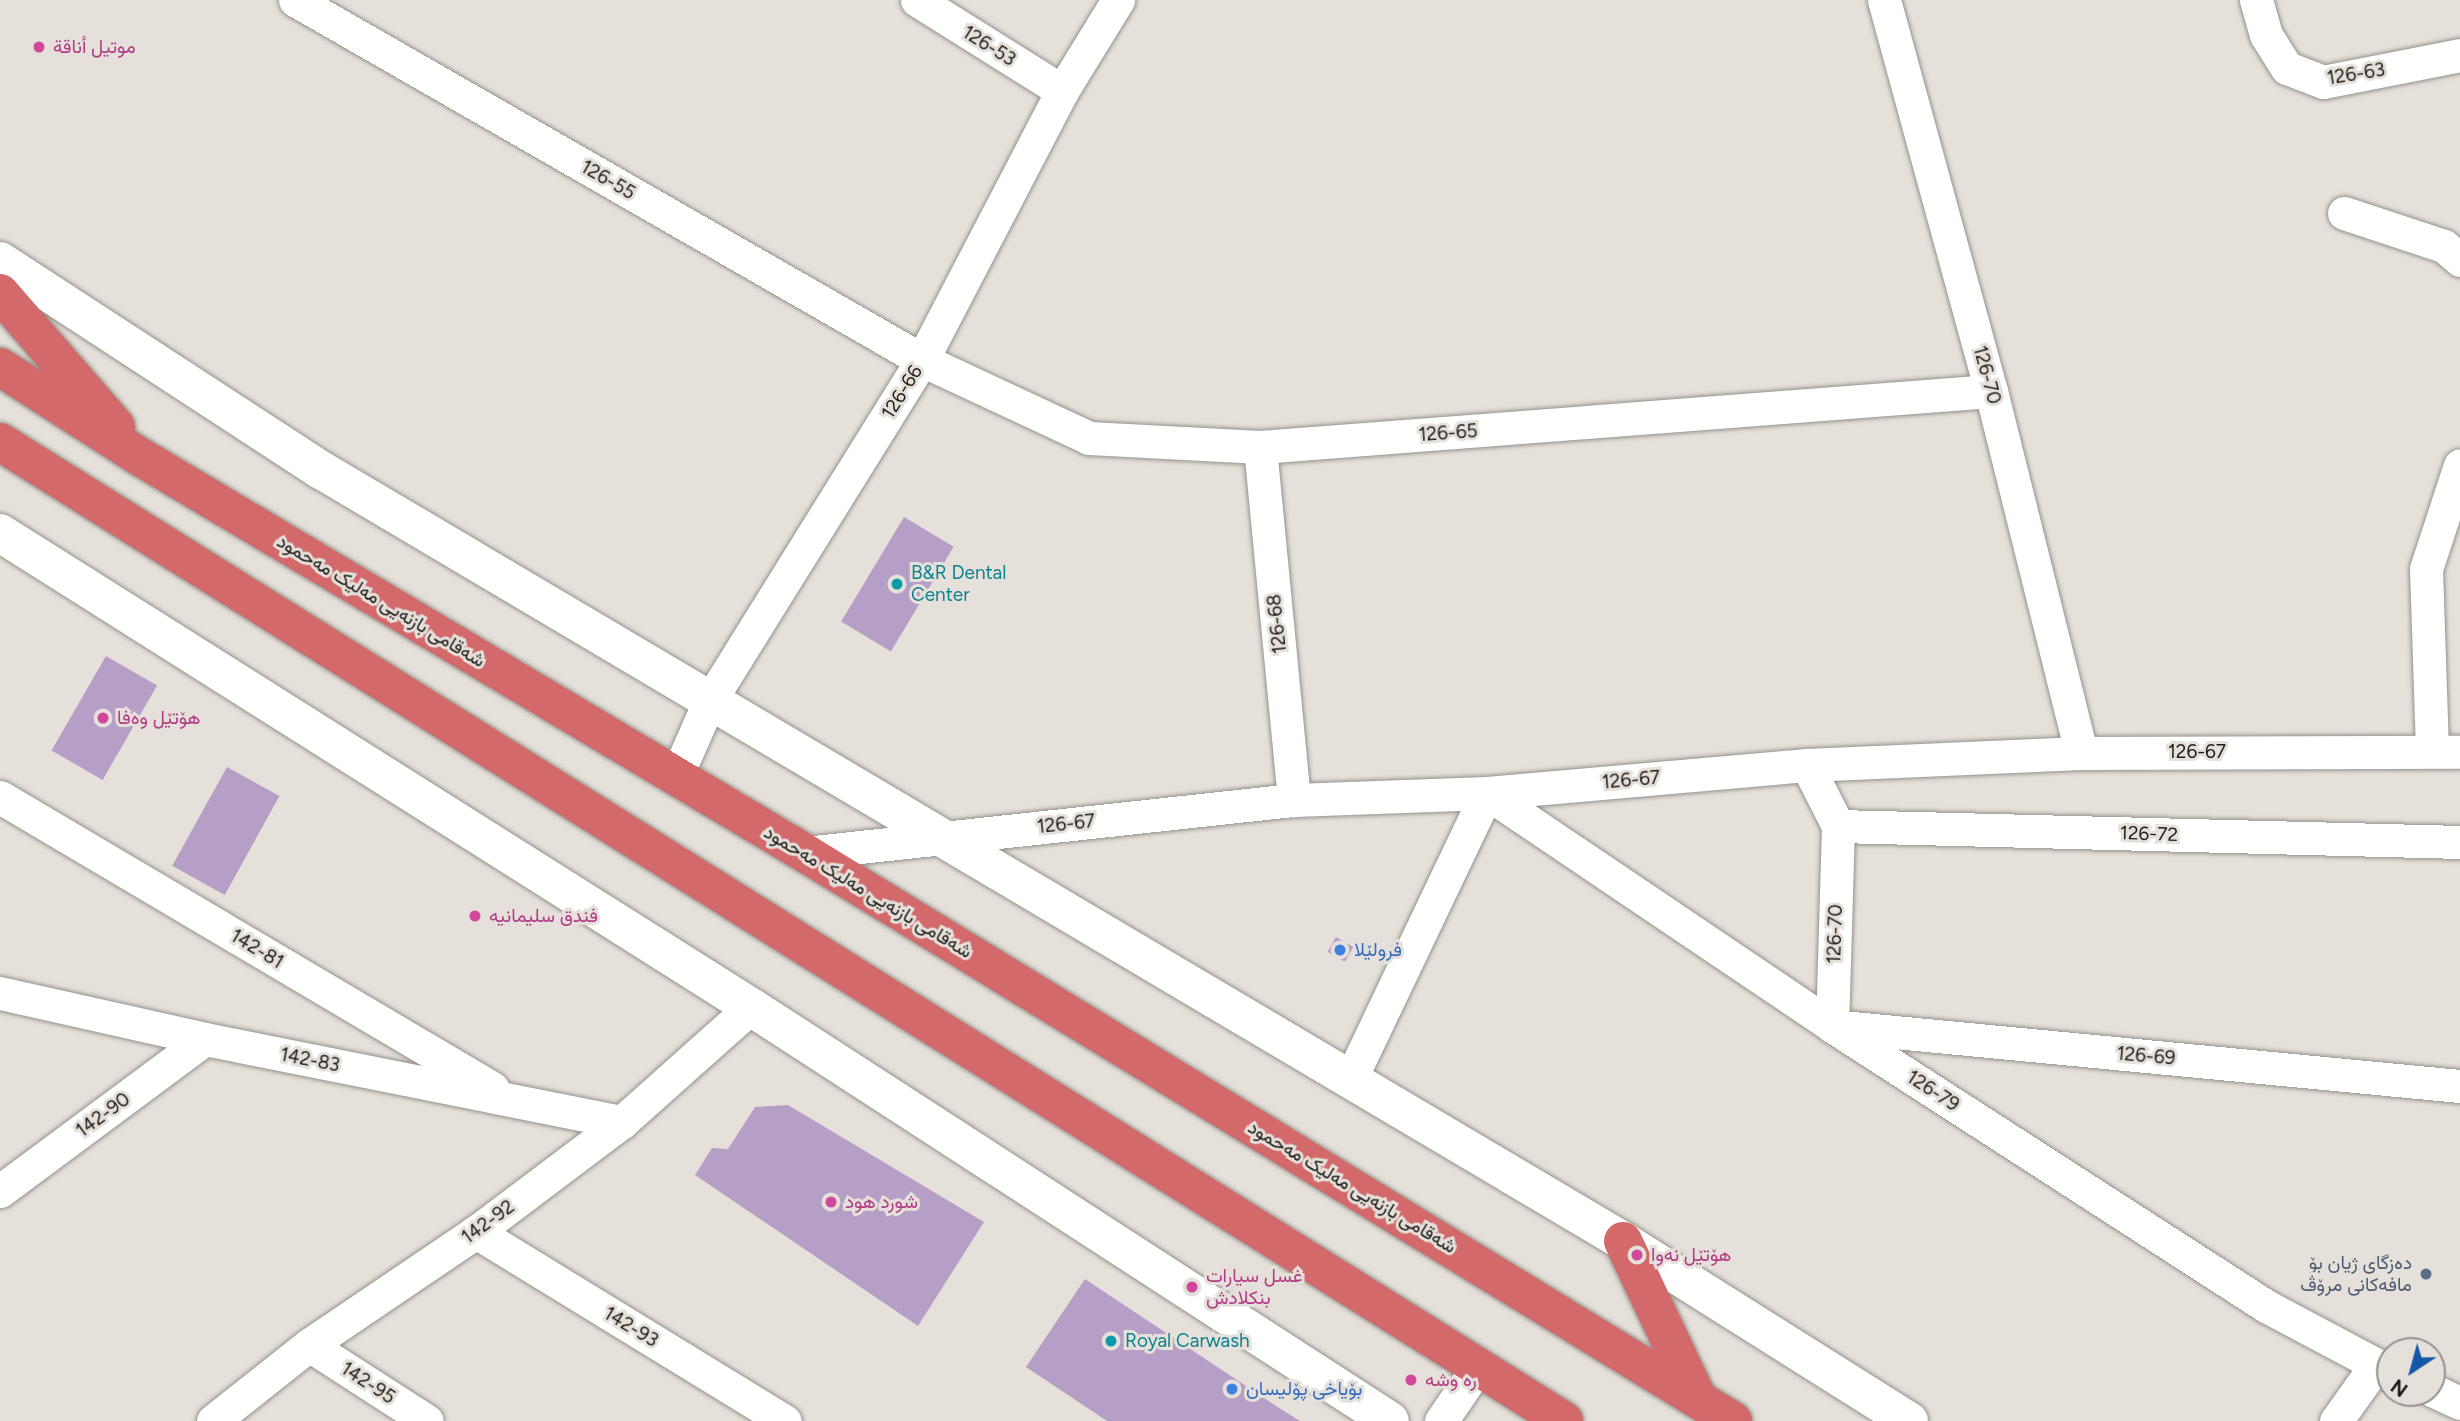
<!DOCTYPE html>
<html>
<head>
<meta charset="utf-8">
<style>
	body { margin:0 }
	#map { position:relative; width:2460px; height:1421px; overflow:hidden; background:#e6e0da; font-family:Figtree,Vazirmatn,sans-serif }
	div>[style] { position:absolute }
	.building>* { inset:0; background:#b59fc6; transform-origin:0 0 }
	.roads { filter:drop-shadow(0 0 2px #96918b) drop-shadow(0 0 2px #96918b) }
	.street>* { height:33px; margin:-16.5px; padding:0 16.5px; transform-origin:16.5px; border-radius:16.5px; background:#fff }
	.secondary>* { height:38px; margin:-19px; padding:0 19px; transform-origin:19px; border-radius:19px; background:#fff }
	.highway>* { height:38px; margin:-19px; padding:0 19px; transform-origin:19px; border-radius:19px; background:#d3696b }
	.dots>* { width:19px; height:19px; translate:-50% -50%; box-sizing:border-box; border:4px solid #e6e0da; border-radius:50% }
	span { translate:-50% -50%; white-space:nowrap; text-align:center; line-height:1.15; -webkit-text-stroke:6px #e6e0da; paint-order:stroke }
	.street-label { font-size:19px; color:#1e1c19 }
	.hotel-label { font-size:19px; color:#b23c85 }
	.left { translate:0 -50%; text-align:left }
	.culture-label { font-size:19px; color:#0d838f }
	.shop-label { font-size:19px; color:#366cbe }
	.service-label { font-size:19px; color:#4e5e75 }
	.right { translate:-100% -50%; text-align:right }
	.north { position:absolute; left:2376px; top:1337px; width:70px; height:70px; box-sizing:border-box; background:#e6e0da; border:2px solid #96928d; border-radius:50%; rotate:216deg; font-size:19px; font-weight:700; line-height:28px; text-align:center; color:#1e1c19 }
	.north::after { content:''; display:block; margin:auto; width:24px; height:32px; background:#1658a8; clip-path:polygon(50% 0,100% 100%,50% 72%,0 100%) }
</style>
</head>
<body>
<div id="map">
	<div class="building">
		<i style="left:904px;top:517px;width:58px;height:122px;rotate:31deg"></i>
		<i style="left:106px;top:656px;width:59px;height:109px;rotate:30deg"></i>
		<i style="left:227px;top:767px;width:60px;height:113px;rotate:29deg"></i>
		<i style="left:1336px;top:937px;width:20px;height:17px;rotate:30deg"></i>
		<i style="clip-path:polygon(788px 1105px,984px 1222px,918px 1326px,695px 1175px,712px 1148px,728px 1149px,755px 1107px)"></i>
		<i style="clip-path:polygon(1085px 1279px,1276px 1406px,1300px 1421px,1107px 1421px,1026px 1367px)"></i>
	</div>
	<div class="roads">
		<div class="street">
			<i style="left:295px;top:0;width:723px;rotate:29.86deg"></i>
			<i style="left:922px;top:360px;width:184px;rotate:25deg"></i>
			<i style="left:1089px;top:438px;width:171px;rotate:3deg"></i>
			<i style="left:1260px;top:447px;width:733px;rotate:-4.38deg"></i>
			<i style="left:917px;top:0;width:171px;rotate:32.1deg"></i>
			<i style="left:1884px;top:0;width:405px;rotate:74.7deg"></i>
			<i style="left:1991px;top:391px;width:373px;rotate:76deg"></i>
			<i style="left:2256px;top:0;width:36px;rotate:74deg"></i>
			<i style="left:2266px;top:35px;width:39px;rotate:58deg"></i>
			<i style="left:2287px;top:68px;width:39px;rotate:21deg"></i>
			<i style="left:2323px;top:82px;width:140px;rotate:-11.1deg"></i>
			<i style="left:2344px;top:213px;width:105px;rotate:18.3deg"></i>
			<i style="left:2444px;top:246px;width:21px;rotate:41deg"></i>
			<i style="left:1260px;top:447px;width:355px;rotate:84.5deg"></i>
			<i style="left:2432px;top:750px;width:181px;rotate:-91.9deg"></i>
			<i style="left:2426px;top:569px;width:109px;rotate:-71.9deg"></i>
			<i style="left:1807px;top:765px;width:68px;rotate:63.1deg"></i>
			<i style="left:1838px;top:826px;width:200px;rotate:91.7deg"></i>
			<i style="left:1832px;top:1026px;width:631px;rotate:5.46deg"></i>
			<i style="left:676px;top:777px;width:82px;rotate:-66.3deg"></i>
			<i style="left:709px;top:702px;width:403px;rotate:-58.1deg"></i>
			<i style="left:922px;top:360px;width:303px;rotate:-62.5deg"></i>
			<i style="left:1062px;top:91px;width:107px;rotate:-58.4deg"></i>
			<i style="left:0;top:797px;width:572px;rotate:30.6deg"></i>
			<i style="left:1838px;top:826px;width:622px;rotate:1.47deg"></i>
			<i style="left:805px;top:853px;width:492px;rotate:-6.2deg"></i>
			<i style="left:1294px;top:800px;width:193px;rotate:-2.1deg"></i>
			<i style="left:1487px;top:793px;width:321px;rotate:-5deg"></i>
			<i style="left:1807px;top:765px;width:274px;rotate:-2.5deg"></i>
			<i style="left:2081px;top:753px;width:379px;rotate:-0.2deg"></i>
			<i style="left:0;top:993px;width:210px;rotate:12.6deg"></i>
			<i style="left:205px;top:1039px;width:425px;rotate:11.3deg"></i>
			<i style="left:1350px;top:1080px;width:318px;rotate:-64.5deg"></i>
			<i style="left:1487px;top:793px;width:416px;rotate:34deg"></i>
			<i style="left:1832px;top:1026px;width:516px;rotate:32.83deg"></i>
			<i style="left:2266px;top:1306px;width:140px;rotate:28deg"></i>
			<i style="left:0;top:1191px;width:255px;rotate:-36.6deg"></i>
			<i style="left:476px;top:1232px;width:362px;rotate:31.5deg"></i>
			<i style="left:309px;top:1345px;width:140px;rotate:32.8deg"></i>
			<i style="left:2432px;top:1390px;width:31px;rotate:25deg"></i>
			<i style="left:213px;top:1421px;width:122px;rotate:-38.4deg"></i>
			<i style="left:309px;top:1345px;width:202px;rotate:-34.1deg"></i>
			<i style="left:476px;top:1232px;width:183px;rotate:-37deg"></i>
			<i style="left:622px;top:1122px;width:173px;rotate:-41.7deg"></i>
			<i style="left:1441px;top:1421px;width:65px;rotate:-55.6deg"></i>
			<i style="left:2336px;top:1421px;width:69px;rotate:-54.5deg"></i>
		</div>
		<div class="secondary">
			<i style="left:0;top:261px;width:383px;rotate:33.1deg"></i>
			<i style="left:321px;top:470px;width:1513px;rotate:30.63deg"></i>
			<i style="left:1623px;top:1241px;width:338px;rotate:32.2deg"></i>
			<i style="left:0;top:533px;width:888px;rotate:32.26deg"></i>
			<i style="left:751px;top:1007px;width:761px;rotate:32.94deg"></i>
		</div>
		<div class="highway">
			<i style="left:0;top:293px;width:177px;rotate:49.1deg"></i>
			<i style="left:0;top:367px;width:169px;rotate:32.7deg"></i>
			<i style="left:142px;top:458px;width:772px;rotate:30.79deg"></i>
			<i style="left:805px;top:853px;width:1088px;rotate:31.47deg"></i>
			<i style="left:0;top:442px;width:1845px;rotate:32.04deg"></i>
			<i style="left:1623px;top:1241px;width:175px;rotate:64.6deg"></i>
		</div>
	</div>
	<div class="dots">
		<i style="left:39px;top:47px;background:#d1479c"></i>
		<i style="left:897px;top:584px;background:#0f9aa8"></i>
		<i style="left:103px;top:718px;background:#d1479c"></i>
		<i style="left:475px;top:916px;background:#d1479c"></i>
		<i style="left:1340px;top:950px;background:#3f7fe0"></i>
		<i style="left:831px;top:1202px;background:#d1479c"></i>
		<i style="left:1637px;top:1255px;background:#d1479c"></i>
		<i style="left:2426px;top:1274px;background:#5c6f8a"></i>
		<i style="left:1192px;top:1287px;background:#d1479c"></i>
		<i style="left:1111px;top:1341px;background:#0f9aa8"></i>
		<i style="left:1411px;top:1380px;background:#d1479c"></i>
		<i style="left:1232px;top:1389px;background:#3f7fe0"></i>
	</div>
	<div class="street-label">
		<span style="left:989px;top:46px;rotate:32deg">126-53</span>
		<span style="left:2356px;top:74px;rotate:-9deg">126-63</span>
		<span style="left:608px;top:180px;rotate:30deg">126-55</span>
		<span style="left:1987px;top:375px;rotate:75deg">126-70</span>
		<span style="left:902px;top:392px;rotate:-58deg">126-66</span>
		<span style="left:1448px;top:433px;rotate:-4deg">126-65</span>
		<span style="left:381px;top:601px;rotate:31deg">شەقامی بازنەیی مەلیک مەحمود</span>
		<span style="left:1277px;top:624px;rotate:-96deg">126-68</span>
		<span style="left:2197px;top:752px">126-67</span>
		<span style="left:1631px;top:780px;rotate:-5deg">126-67</span>
		<span style="left:1066px;top:824px;rotate:-6deg">126-67</span>
		<span style="left:2149px;top:834px;rotate:2deg">126-72</span>
		<span style="left:868px;top:892px;rotate:31deg">شەقامی بازنەیی مەلیک مەحمود</span>
		<span style="left:1835px;top:934px;rotate:-88deg">126-70</span>
		<span style="left:257px;top:949px;rotate:31deg">142-81</span>
		<span style="left:2146px;top:1056px;rotate:5deg">126-69</span>
		<span style="left:310px;top:1060px;rotate:11deg">142-83</span>
		<span style="left:1933px;top:1091px;rotate:33deg">126-79</span>
		<span style="left:103px;top:1115px;rotate:-36deg">142-90</span>
		<span style="left:1352px;top:1187px;rotate:31deg">شەقامی بازنەیی مەلیک مەحمود</span>
		<span style="left:488px;top:1222px;rotate:-36deg">142-92</span>
		<span style="left:631px;top:1327px;rotate:31deg">142-93</span>
		<span style="left:368px;top:1383px;rotate:33deg">142-95</span>
	</div>
	<div class="hotel-label">
		<span class="left" style="left:53px;top:47px">موتيل أناقة</span>
		<span class="left" style="left:117px;top:718px">هۆتێل وەفا</span>
		<span class="left" style="left:489px;top:916px">فندق سليمانيه</span>
		<span class="left" style="left:845px;top:1202px">شورد هود</span>
		<span class="left" style="left:1651px;top:1255px">هۆتێل نەوا</span>
		<span class="left" style="left:1206px;top:1287px">غسل سيارات<br>بنكلادش</span>
		<span class="left" style="left:1425px;top:1380px">ره وشه</span>
	</div>
	<div class="culture-label">
		<span class="left" style="left:911px;top:584px">B&amp;R Dental<br>Center</span>
		<span class="left" style="left:1125px;top:1341px">Royal Carwash</span>
	</div>
	<div class="shop-label">
		<span class="left" style="left:1354px;top:950px">فرولێلا</span>
		<span class="left" style="left:1246px;top:1389px">بۆیاخی پۆلیسان</span>
	</div>
	<div class="service-label">
		<span class="right" style="left:2412px;top:1274px">دەزگای ژیان بۆ<br>مافەكانی مرۆڤ</span>
	</div>
	<div class="north">N</div>
</div>
</body>
</html>
